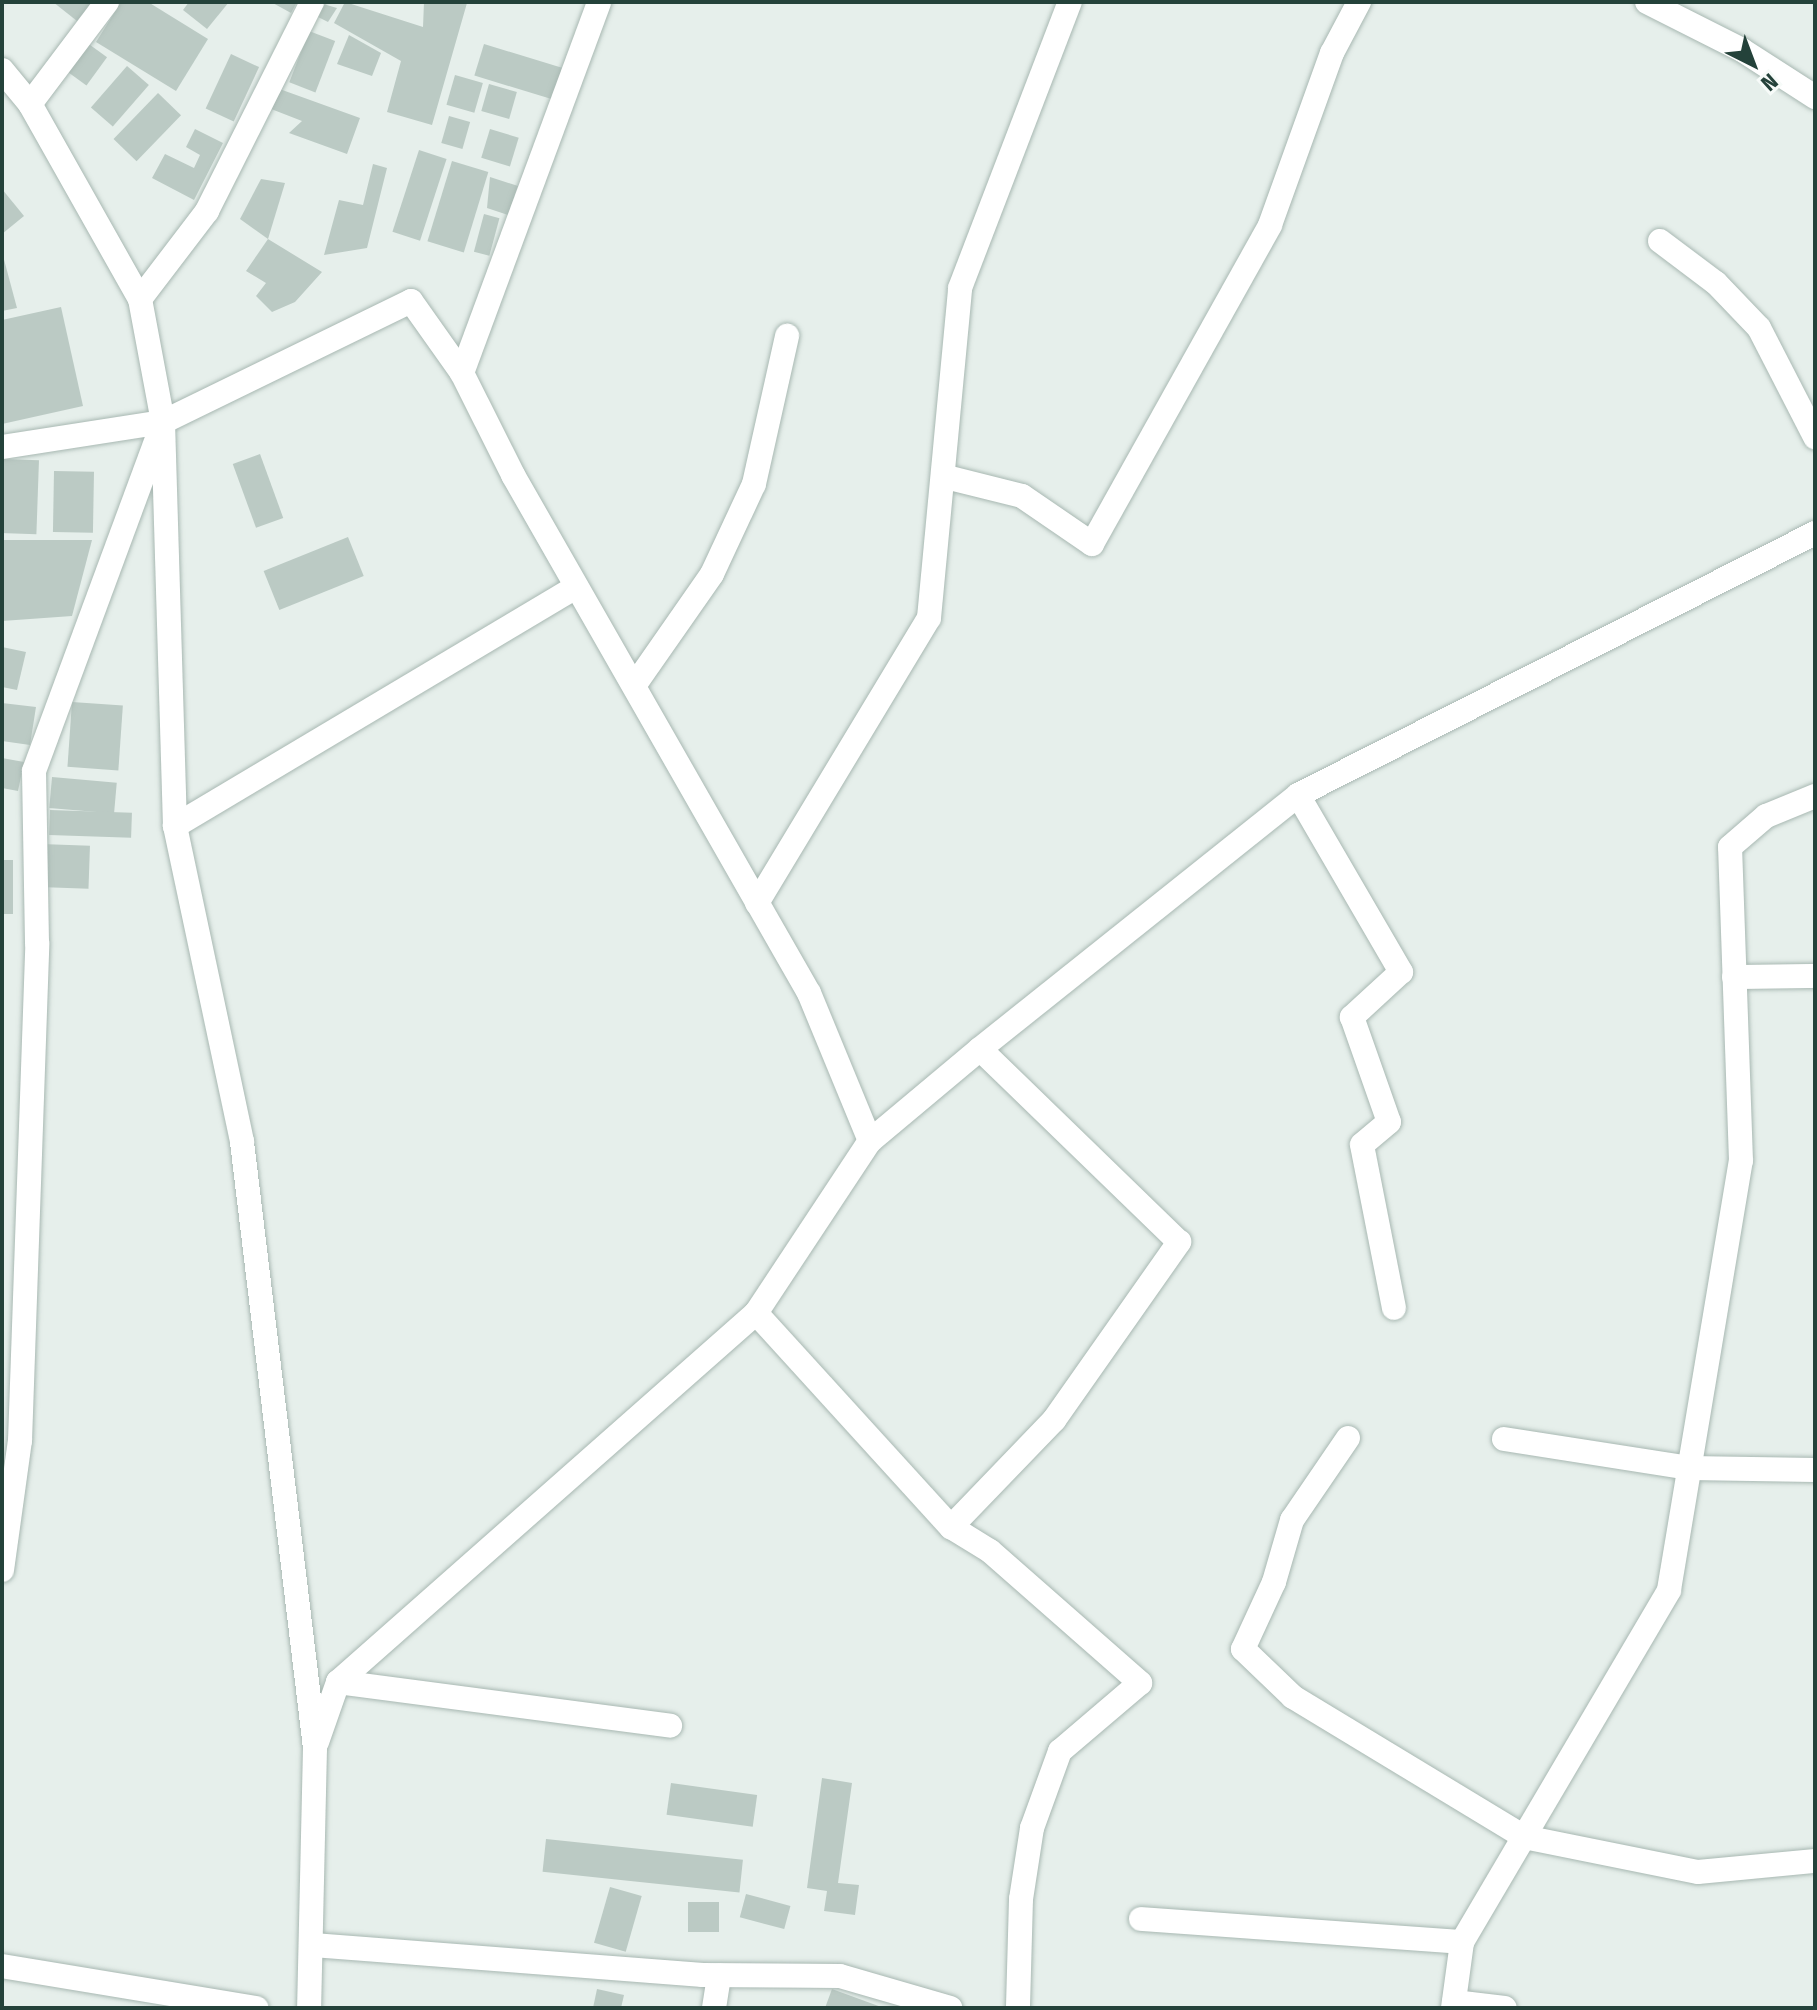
<!DOCTYPE html>
<html>
<head>
<meta charset="utf-8">
<style>
	body { margin:0 }
	#map { position:relative; width:1817px; height:2010px; overflow:hidden; background:#e6efeb; font-family:"Fira Sans Condensed",sans-serif }
	div>[style] { position:absolute }
	.building>* { inset:0; background:#bbcac4; transform-origin:0 0 }
	.roads { filter:drop-shadow(0 0 2px #a8b8b2) drop-shadow(0 0 2px #a8b8b2) }
	.minor>* { height:24px; margin:-12px; padding:0 12px; transform-origin:12px; border-radius:12px; background:#fff }
	span { translate:-50% -50%; white-space:nowrap; text-align:center; line-height:1.15; -webkit-text-stroke:6px #f7fbf9; paint-order:stroke }
	.frame { position:absolute; inset:0; border:4px solid #24423a; pointer-events:none }
	.north { position:absolute; left:1713px; top:24px; width:80px; height:80px; -webkit-text-stroke:6px #f7fbf9; paint-order:stroke; rotate:138deg; font-size:22px; font-weight:700; line-height:32px; text-align:center; color:#24423a }
	.north::after { content:''; display:block; margin:auto; width:28px; height:36px; background:#24423a; clip-path:polygon(50% 0,100% 100%,50% 72%,0 100%) }
</style>
</head>
<body>
<div id="map">
	<div class="building">
		<i style="clip-path:polygon(53px 2px,92px 2px,77px 21px)"></i>
		<i style="clip-path:polygon(121px 2px,148px 2px,208px 39px,176px 91px,96px 42px)"></i>
		<i style="clip-path:polygon(189px 2px,229px 2px,207px 29px,183px 10px)"></i>
		<i style="clip-path:polygon(271px 2px,297px 2px,291px 13px)"></i>
		<i style="clip-path:polygon(316px 2px,337px 8px,328px 22px,310px 13px)"></i>
		<i style="clip-path:polygon(345px 2px,423px 27px,424px 2px,467px 3px,432px 125px,387px 112px,401px 61px,334px 23px)"></i>
		<i style="left:309px;top:31px;width:28px;height:55px;rotate:21deg"></i>
		<i style="clip-path:polygon(349px 35px,381px 53px,372px 76px,337px 64px)"></i>
		<i style="left:86px;top:42px;width:26px;height:35px;rotate:36deg"></i>
		<i style="left:484px;top:44px;width:84px;height:33px;rotate:17deg"></i>
		<i style="left:231px;top:54px;width:31px;height:60px;rotate:25deg"></i>
		<i style="left:127px;top:66px;width:29px;height:55px;rotate:41deg"></i>
		<i style="left:455px;top:75px;width:29px;height:31px;rotate:16deg"></i>
		<i style="left:489px;top:84px;width:29px;height:28px;rotate:16deg"></i>
		<i style="clip-path:polygon(274px 87px,360px 118px,347px 154px,289px 133px,302px 121px,266px 107px)"></i>
		<i style="left:158px;top:93px;width:32px;height:64px;rotate:44deg"></i>
		<i style="left:449px;top:116px;width:22px;height:28px;rotate:16deg"></i>
		<i style="clip-path:polygon(195px 129px,223px 143px,194px 200px,152px 178px,165px 154px,194px 168px,200px 155px,186px 147px)"></i>
		<i style="left:490px;top:129px;width:30px;height:30px;rotate:17deg"></i>
		<i style="left:419px;top:150px;width:29px;height:86px;rotate:18deg"></i>
		<i style="left:452px;top:161px;width:38px;height:84px;rotate:17deg"></i>
		<i style="clip-path:polygon(373px 164px,387px 168px,367px 248px,324px 255px,339px 200px,363px 205px)"></i>
		<i style="clip-path:polygon(490px 177px,518px 186px,508px 215px,487px 208px)"></i>
		<i style="clip-path:polygon(261px 179px,285px 183px,268px 239px,240px 219px)"></i>
		<i style="clip-path:polygon(2px 189px,24px 216px,2px 234px)"></i>
		<i style="left:484px;top:214px;width:16px;height:39px;rotate:15deg"></i>
		<i style="clip-path:polygon(268px 239px,322px 272px,295px 302px,272px 312px,256px 296px,266px 283px,246px 271px)"></i>
		<i style="clip-path:polygon(2px 252px,17px 308px,2px 311px)"></i>
		<i style="clip-path:polygon(61px 307px,83px 406px,2px 424px,2px 320px)"></i>
		<i style="left:260px;top:454px;width:68px;height:29px;rotate:70deg"></i>
		<i style="left:2px;top:459px;width:37px;height:74px;rotate:2deg"></i>
		<i style="left:54px;top:471px;width:40px;height:61px;rotate:1deg"></i>
		<i style="left:348px;top:537px;width:42px;height:91px;rotate:68deg"></i>
		<i style="clip-path:polygon(2px 540px,92px 540px,72px 616px,2px 621px)"></i>
		<i style="clip-path:polygon(2px 647px,26px 652px,17px 690px,2px 687px)"></i>
		<i style="left:72px;top:702px;width:51px;height:65px;rotate:4deg"></i>
		<i style="clip-path:polygon(2px 703px,36px 707px,30px 745px,2px 741px)"></i>
		<i style="clip-path:polygon(2px 758px,24px 762px,18px 791px,2px 788px)"></i>
		<i style="left:52px;top:777px;width:65px;height:31px;rotate:5deg"></i>
		<i style="left:50px;top:810px;width:82px;height:25px;rotate:2deg"></i>
		<i style="left:41px;top:844px;width:49px;height:43px;rotate:2deg"></i>
		<i style="left:2px;top:860px;width:11px;height:54px"></i>
		<i style="clip-path:polygon(822px 1778px,852px 1783px,838px 1883px,859px 1885px,855px 1915px,824px 1911px,827px 1891px,807px 1888px)"></i>
		<i style="left:671px;top:1783px;width:87px;height:32px;rotate:8deg"></i>
		<i style="left:546px;top:1839px;width:198px;height:33px;rotate:6deg"></i>
		<i style="left:610px;top:1887px;width:33px;height:58px;rotate:16deg"></i>
		<i style="left:746px;top:1894px;width:46px;height:24px;rotate:15deg"></i>
		<i style="left:688px;top:1902px;width:31px;height:30px"></i>
		<i style="clip-path:polygon(597px 1989px,624px 1995px,621px 2008px,593px 2008px)"></i>
		<i style="clip-path:polygon(832px 1989px,884px 2008px,825px 2008px)"></i>
	</div>
	<div class="roads">
		<div class="minor">
			<i style="left:1647px;top:2px;width:106px;rotate:26.8deg"></i>
			<i style="left:1742px;top:50px;width:87px;rotate:32.8deg"></i>
			<i style="left:2px;top:70px;width:44px;rotate:50.5deg"></i>
			<i style="left:30px;top:104px;width:224px;rotate:60.6deg"></i>
			<i style="left:140px;top:299px;width:125px;rotate:79.4deg"></i>
			<i style="left:163px;top:422px;width:404px;rotate:88.3deg"></i>
			<i style="left:175px;top:826px;width:323px;rotate:78deg"></i>
			<i style="left:242px;top:1142px;width:610px;rotate:83.13deg"></i>
			<i style="left:315px;top:1748px;width:260px;rotate:91.3deg"></i>
			<i style="left:30px;top:104px;width:128px;rotate:-53deg"></i>
			<i style="left:1660px;top:241px;width:70px;rotate:36.9deg"></i>
			<i style="left:1716px;top:283px;width:62px;rotate:46.3deg"></i>
			<i style="left:1759px;top:328px;width:123px;rotate:62.8deg"></i>
			<i style="left:140px;top:299px;width:111px;rotate:-52.7deg"></i>
			<i style="left:207px;top:211px;width:234px;rotate:-63.3deg"></i>
			<i style="left:462px;top:373px;width:395px;rotate:-69.7deg"></i>
			<i style="left:2px;top:447px;width:163px;rotate:-8.8deg"></i>
			<i style="left:163px;top:422px;width:276px;rotate:-26deg"></i>
			<i style="left:411px;top:301px;width:88px;rotate:54.7deg"></i>
			<i style="left:462px;top:373px;width:114px;rotate:63.4deg"></i>
			<i style="left:513px;top:475px;width:597px;rotate:60.26deg"></i>
			<i style="left:809px;top:993px;width:160px;rotate:67.6deg"></i>
			<i style="left:946px;top:477px;width:78px;rotate:14deg"></i>
			<i style="left:1022px;top:496px;width:85px;rotate:34.4deg"></i>
			<i style="left:1092px;top:544px;width:365px;rotate:-60.8deg"></i>
			<i style="left:1270px;top:225px;width:183px;rotate:-70.2deg"></i>
			<i style="left:1332px;top:53px;width:58px;rotate:-62.1deg"></i>
			<i style="left:634px;top:686px;width:136px;rotate:-55.1deg"></i>
			<i style="left:712px;top:574px;width:99px;rotate:-65deg"></i>
			<i style="left:754px;top:484px;width:152px;rotate:-77.4deg"></i>
			<i style="left:1298px;top:795px;width:205px;rotate:59.8deg"></i>
			<i style="left:1401px;top:972px;width:67px;rotate:137.4deg"></i>
			<i style="left:1352px;top:1017px;width:111px;rotate:70.6deg"></i>
			<i style="left:1389px;top:1122px;width:35px;rotate:140deg"></i>
			<i style="left:1362px;top:1145px;width:166px;rotate:78.9deg"></i>
			<i style="left:175px;top:826px;width:467px;rotate:-30.8deg"></i>
			<i style="left:757px;top:903px;width:333px;rotate:-58.9deg"></i>
			<i style="left:929px;top:618px;width:331px;rotate:-84.6deg"></i>
			<i style="left:960px;top:288px;width:306px;rotate:-69deg"></i>
			<i style="left:1734px;top:977px;width:81px;rotate:-0.7deg"></i>
			<i style="left:756px;top:1313px;width:290px;rotate:47.7deg"></i>
			<i style="left:951px;top:1527px;width:46px;rotate:31.6deg"></i>
			<i style="left:990px;top:1551px;width:200px;rotate:41.3deg"></i>
			<i style="left:1140px;top:1683px;width:105px;rotate:139.6deg"></i>
			<i style="left:1060px;top:1751px;width:82px;rotate:110deg"></i>
			<i style="left:1032px;top:1828px;width:72px;rotate:98.8deg"></i>
			<i style="left:1021px;top:1899px;width:109px;rotate:91.6deg"></i>
			<i style="left:1348px;top:1438px;width:99px;rotate:124.3deg"></i>
			<i style="left:1292px;top:1520px;width:65px;rotate:106.2deg"></i>
			<i style="left:1274px;top:1582px;width:74px;rotate:114.8deg"></i>
			<i style="left:1243px;top:1649px;width:69px;rotate:43.8deg"></i>
			<i style="left:1293px;top:1697px;width:270px;rotate:31.2deg"></i>
			<i style="left:1524px;top:1837px;width:177px;rotate:11.4deg"></i>
			<i style="left:1698px;top:1872px;width:118px;rotate:-5.4deg"></i>
			<i style="left:1504px;top:1439px;width:187px;rotate:8.9deg"></i>
			<i style="left:1689px;top:1468px;width:126px;rotate:0.9deg"></i>
			<i style="left:951px;top:1527px;width:149px;rotate:-46.1deg"></i>
			<i style="left:1054px;top:1420px;width:218px;rotate:-54.9deg"></i>
			<i style="left:1179px;top:1242px;width:277px;rotate:-135.9deg"></i>
			<i style="left:2px;top:1570px;width:130px;rotate:-82.1deg"></i>
			<i style="left:20px;top:1441px;width:498px;rotate:-88deg"></i>
			<i style="left:37px;top:943px;width:172px;rotate:-91deg"></i>
			<i style="left:34px;top:771px;width:357px;rotate:-69.7deg"></i>
			<i style="left:338px;top:1682px;width:335px;rotate:7.5deg"></i>
			<i style="left:317px;top:1742px;width:64px;rotate:-70.7deg"></i>
			<i style="left:338px;top:1682px;width:558px;rotate:-41.44deg"></i>
			<i style="left:756px;top:1313px;width:206px;rotate:-56.5deg"></i>
			<i style="left:870px;top:1141px;width:143px;rotate:-39.9deg"></i>
			<i style="left:980px;top:1049px;width:407px;rotate:-38.6deg"></i>
			<i style="left:1298px;top:795px;width:580px;rotate:-26.87deg"></i>
			<i style="left:1141px;top:1919px;width:322px;rotate:4.1deg"></i>
			<i style="left:313px;top:1945px;width:391px;rotate:4.4deg"></i>
			<i style="left:703px;top:1975px;width:137px;rotate:0.4deg"></i>
			<i style="left:840px;top:1976px;width:115px;rotate:16.2deg"></i>
			<i style="left:2px;top:1966px;width:258px;rotate:9.4deg"></i>
			<i style="left:1454px;top:2002px;width:51px;rotate:6.7deg"></i>
			<i style="left:714px;top:2008px;width:33px;rotate:-81deg"></i>
			<i style="left:1453px;top:2008px;width:67px;rotate:-82.2deg"></i>
			<i style="left:1462px;top:1942px;width:408px;rotate:-59.5deg"></i>
			<i style="left:1669px;top:1590px;width:435px;rotate:-80.5deg"></i>
			<i style="left:1741px;top:1161px;width:314px;rotate:-92deg"></i>
			<i style="left:1730px;top:847px;width:48px;rotate:-40.7deg"></i>
			<i style="left:1766px;top:816px;width:53px;rotate:-22.2deg"></i>
		</div>
	</div>
	<div class="frame"></div>
	<div class="north">N</div>
</div>
</body>
</html>
